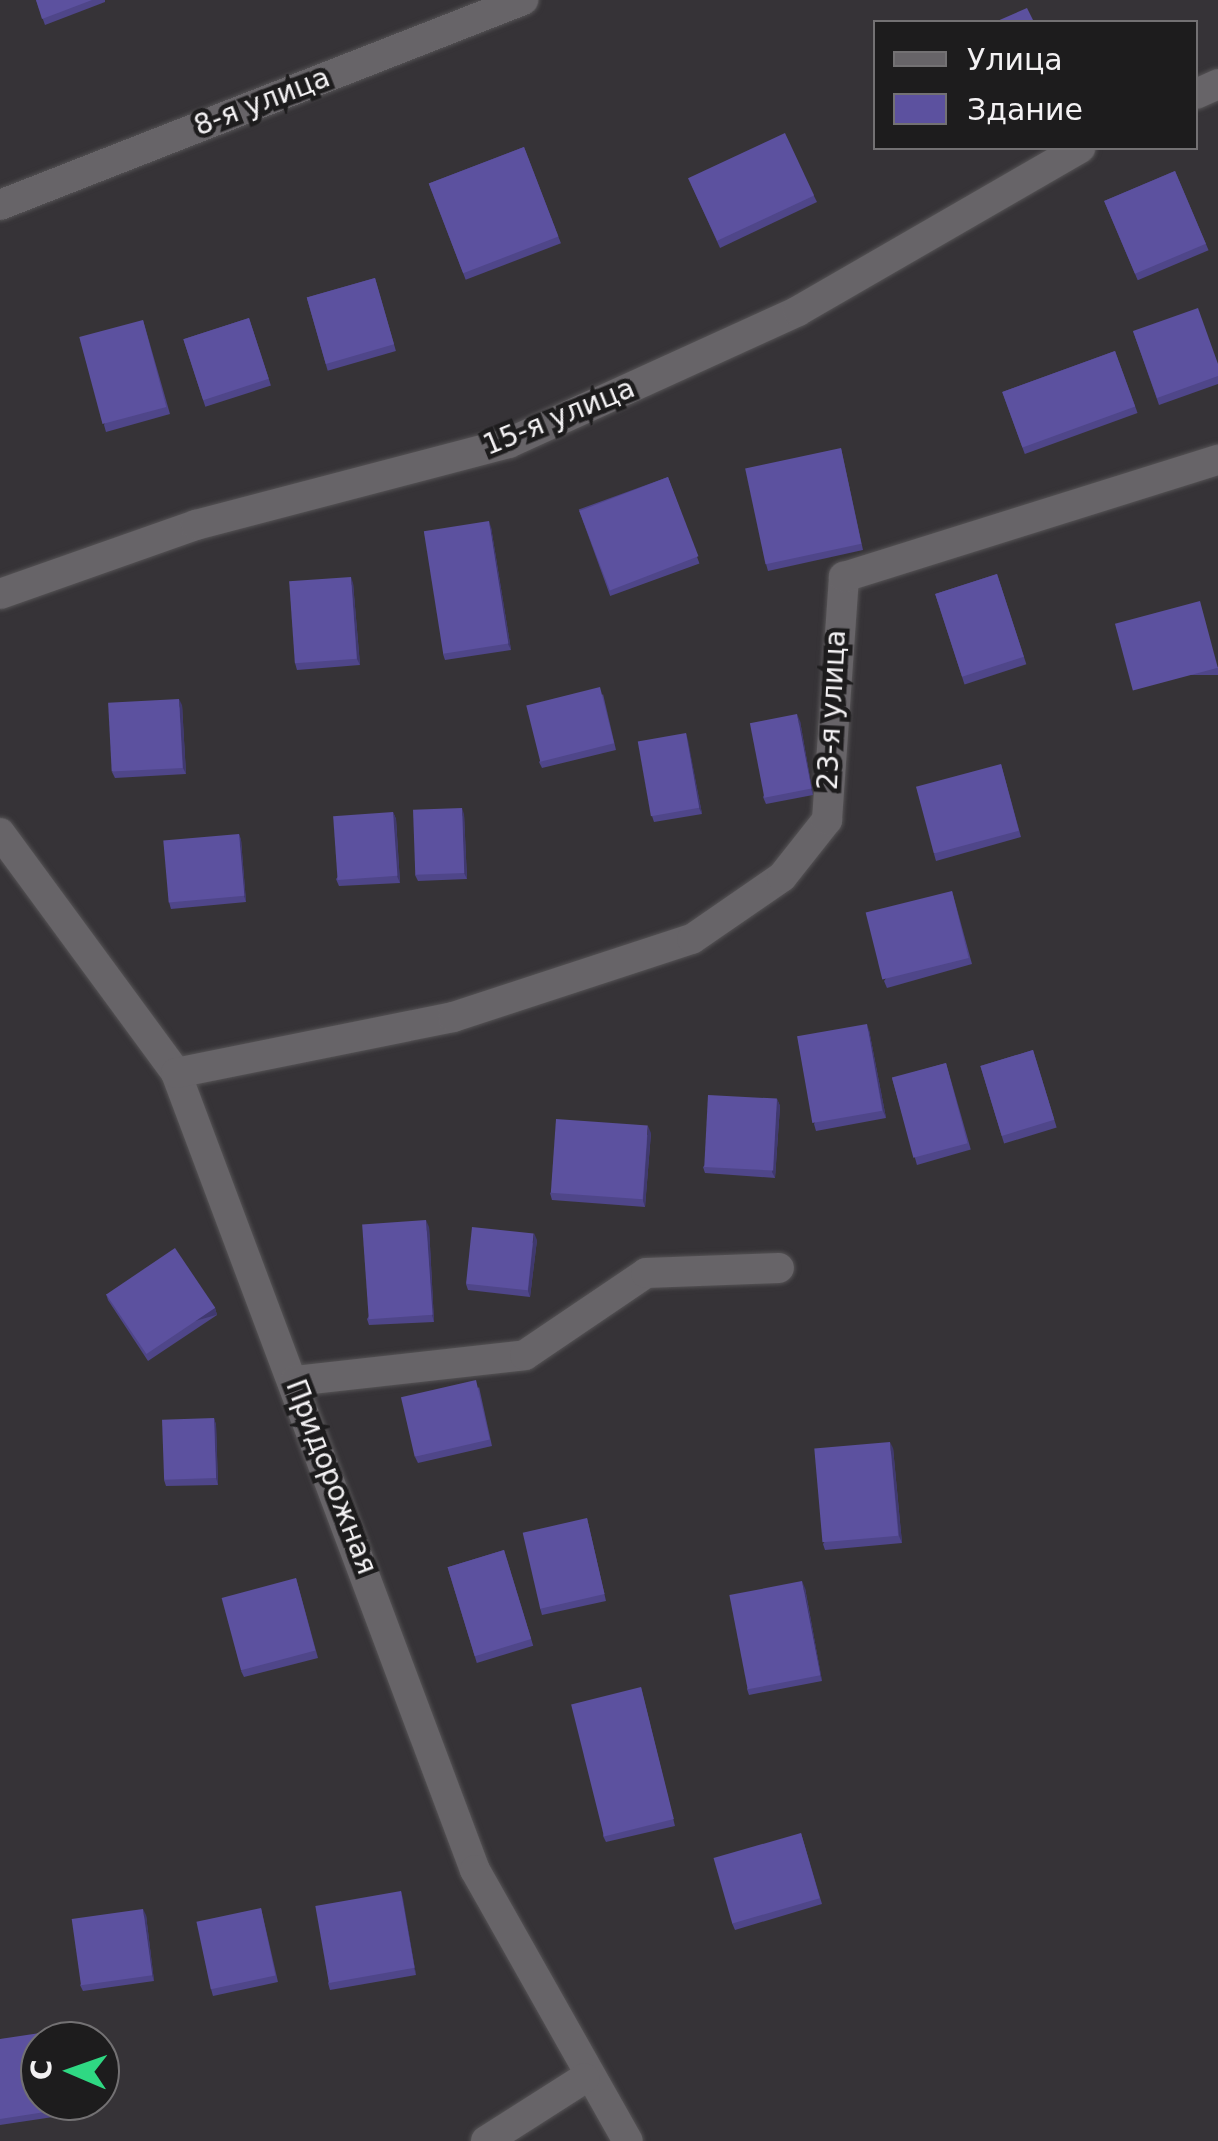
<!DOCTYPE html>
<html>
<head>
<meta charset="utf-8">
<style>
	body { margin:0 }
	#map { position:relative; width:1218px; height:2141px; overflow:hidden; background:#363337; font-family:"DejaVu Sans",sans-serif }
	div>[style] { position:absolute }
	.roads { filter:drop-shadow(0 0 2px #555355) drop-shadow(0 0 2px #555355) }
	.minor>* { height:30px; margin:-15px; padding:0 15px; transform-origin:15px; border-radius:15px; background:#676468 }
	.wall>* { inset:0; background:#4f4689; transform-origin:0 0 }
	.shaded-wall>* { inset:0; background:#40396f; transform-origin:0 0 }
	.building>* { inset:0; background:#5c519f; transform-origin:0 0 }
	span { translate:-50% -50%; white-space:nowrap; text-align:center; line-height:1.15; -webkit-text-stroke:9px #1d1c1d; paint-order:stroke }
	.street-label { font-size:28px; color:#f3f1f3 }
	.legend { position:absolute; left:873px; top:20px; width:325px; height:130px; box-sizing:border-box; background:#1d1c1d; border:2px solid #737173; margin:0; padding:12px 18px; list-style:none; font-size:30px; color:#f3f1f3 }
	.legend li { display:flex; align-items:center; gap:20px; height:50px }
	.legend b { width:50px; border:2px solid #737173 }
	.north { position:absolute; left:20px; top:2021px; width:100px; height:100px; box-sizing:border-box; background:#1d1c1d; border:2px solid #737173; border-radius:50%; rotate:272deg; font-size:28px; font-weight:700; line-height:40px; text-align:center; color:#f3f1f3 }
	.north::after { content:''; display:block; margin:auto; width:35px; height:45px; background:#2fd883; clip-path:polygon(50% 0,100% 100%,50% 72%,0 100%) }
</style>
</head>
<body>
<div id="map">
	<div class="roads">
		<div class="minor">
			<i style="left:1196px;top:94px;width:24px;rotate:-24deg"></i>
			<i style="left:0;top:205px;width:562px;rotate:-21.4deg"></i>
			<i style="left:0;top:594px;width:208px;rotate:-19.4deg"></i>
			<i style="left:196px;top:525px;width:324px;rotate:-14.7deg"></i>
			<i style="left:509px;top:443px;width:318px;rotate:-24.5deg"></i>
			<i style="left:798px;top:311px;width:326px;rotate:-30deg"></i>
			<i style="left:0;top:833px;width:298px;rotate:53.7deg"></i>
			<i style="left:176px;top:1073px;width:851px;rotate:69.44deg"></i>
			<i style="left:475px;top:1870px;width:311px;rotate:60.6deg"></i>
			<i style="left:176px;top:1073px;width:283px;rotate:-11.4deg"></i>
			<i style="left:453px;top:1017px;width:251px;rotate:-18.1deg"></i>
			<i style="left:692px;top:939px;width:109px;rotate:-34.6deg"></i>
			<i style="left:782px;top:877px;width:73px;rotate:-51.7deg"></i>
			<i style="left:827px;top:820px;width:244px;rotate:-86deg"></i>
			<i style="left:844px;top:577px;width:392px;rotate:-17.4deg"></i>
			<i style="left:295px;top:1381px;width:231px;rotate:-6.4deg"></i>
			<i style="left:525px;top:1355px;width:146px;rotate:-34.1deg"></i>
			<i style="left:646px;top:1273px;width:133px;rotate:-2.2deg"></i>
			<i style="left:486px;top:2141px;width:117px;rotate:-32.5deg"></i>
		</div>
	</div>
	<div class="wall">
		<i style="clip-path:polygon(36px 0,105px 0,105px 2px,45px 25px)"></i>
		<i style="left:524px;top:147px;width:103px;height:102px;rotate:69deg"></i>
		<i style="left:1175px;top:171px;width:86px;height:77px;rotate:67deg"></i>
		<i style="clip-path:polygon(691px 184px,814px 196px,817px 202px,720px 248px)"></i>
		<i style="left:375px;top:278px;width:76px;height:71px;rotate:74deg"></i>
		<i style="left:249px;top:318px;width:71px;height:69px;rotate:72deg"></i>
		<i style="clip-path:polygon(143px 320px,170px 414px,106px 432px,104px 425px)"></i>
		<i style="clip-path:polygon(1133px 331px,1218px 364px,1218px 384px,1159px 405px)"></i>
		<i style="left:1115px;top:351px;width:66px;height:120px;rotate:70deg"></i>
		<i style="clip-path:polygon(841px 448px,863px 550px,768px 571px,766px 564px)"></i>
		<i style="left:668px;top:477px;width:92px;height:95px;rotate:70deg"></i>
		<i style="clip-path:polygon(491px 527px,511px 650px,445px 660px,443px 654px)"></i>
		<i style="left:997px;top:574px;width:95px;height:65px;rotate:72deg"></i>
		<i style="clip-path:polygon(353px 583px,360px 665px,297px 670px,295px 663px)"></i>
		<i style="left:1218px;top:667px;width:8px;height:89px;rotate:90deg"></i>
		<i style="clip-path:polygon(603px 694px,616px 750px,542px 768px,539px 762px)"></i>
		<i style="clip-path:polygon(182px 705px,186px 774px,115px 778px,112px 772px)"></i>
		<i style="clip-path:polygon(800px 721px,813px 795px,766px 804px,763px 797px)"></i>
		<i style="clip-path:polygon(686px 733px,702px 814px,654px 822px,652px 816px)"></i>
		<i style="clip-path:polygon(1001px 764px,1021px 837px,936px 861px,934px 854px)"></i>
		<i style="clip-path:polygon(393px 812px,396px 819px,400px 883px,339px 886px,336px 879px)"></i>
		<i style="clip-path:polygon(464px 814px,467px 879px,418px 881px,415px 875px)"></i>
		<i style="clip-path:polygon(239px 834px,241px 840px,246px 902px,171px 909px,169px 902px)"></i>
		<i style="clip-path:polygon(952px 891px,972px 964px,887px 988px,884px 981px)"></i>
		<i style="clip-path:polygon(869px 1030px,886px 1118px,816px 1131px,814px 1124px)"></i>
		<i style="left:1033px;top:1050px;width:81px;height:55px;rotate:73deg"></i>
		<i style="left:946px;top:1063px;width:90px;height:56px;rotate:74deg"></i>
		<i style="clip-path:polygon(777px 1099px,780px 1106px,775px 1178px,705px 1173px,703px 1167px)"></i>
		<i style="clip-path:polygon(651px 1133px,645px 1207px,552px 1200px,550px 1193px)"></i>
		<i style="clip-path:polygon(429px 1227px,434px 1322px,369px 1325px,367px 1319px)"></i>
		<i style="clip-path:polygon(537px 1240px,530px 1297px,468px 1290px,466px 1284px)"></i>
		<i style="clip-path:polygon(106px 1294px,215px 1308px,217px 1315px,148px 1361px,108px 1300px)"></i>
		<i style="clip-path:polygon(479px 1387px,492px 1446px,418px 1463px,415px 1457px)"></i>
		<i style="clip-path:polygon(214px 1418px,216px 1425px,218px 1485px,166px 1486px,164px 1480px)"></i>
		<i style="clip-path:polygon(893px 1448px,902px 1543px,825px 1550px,823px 1544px)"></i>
		<i style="clip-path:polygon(587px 1518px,606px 1601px,542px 1615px,540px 1608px)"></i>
		<i style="left:504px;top:1550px;width:100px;height:59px;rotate:73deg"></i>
		<i style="clip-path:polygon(296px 1578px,318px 1658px,244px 1677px,241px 1671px)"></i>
		<i style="clip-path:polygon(805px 1588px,822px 1681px,749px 1695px,747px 1689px)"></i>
		<i style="clip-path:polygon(641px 1687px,675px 1826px,606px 1842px,603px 1836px)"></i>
		<i style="clip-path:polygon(801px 1833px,822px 1904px,735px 1930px,732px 1923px)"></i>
		<i style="clip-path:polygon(401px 1891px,416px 1975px,330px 1990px,328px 1983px)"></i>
		<i style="clip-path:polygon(261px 1908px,278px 1982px,213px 1996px,211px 1989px)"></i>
		<i style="clip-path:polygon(146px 1915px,154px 1981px,83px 1991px,80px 1985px)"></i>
		<i style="clip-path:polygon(62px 2037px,73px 2114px,0 2125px,0 2039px)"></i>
	</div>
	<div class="shaded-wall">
		<i style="clip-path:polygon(489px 521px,491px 527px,511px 650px,508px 644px)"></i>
		<i style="clip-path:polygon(351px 577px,353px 583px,360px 665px,357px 659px)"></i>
		<i style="clip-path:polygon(179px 699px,182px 705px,186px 774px,183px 768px)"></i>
		<i style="clip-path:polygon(797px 714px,800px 721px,813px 795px,811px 789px)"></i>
		<i style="clip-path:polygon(686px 733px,688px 740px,702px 814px,699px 808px)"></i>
		<i style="clip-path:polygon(462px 808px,464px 814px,467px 879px,464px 873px)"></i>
		<i style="clip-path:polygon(393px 812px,396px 819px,400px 883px,397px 876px)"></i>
		<i style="clip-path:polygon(239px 834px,241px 840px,246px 902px,244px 896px)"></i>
		<i style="clip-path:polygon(867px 1024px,869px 1030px,886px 1118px,883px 1111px)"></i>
		<i style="clip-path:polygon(777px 1099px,780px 1106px,775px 1178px,772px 1172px)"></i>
		<i style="clip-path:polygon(648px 1126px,651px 1133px,645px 1207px,643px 1201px)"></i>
		<i style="clip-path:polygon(426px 1220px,429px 1227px,434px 1322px,432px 1315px)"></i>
		<i style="clip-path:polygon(534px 1233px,537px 1240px,530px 1297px,528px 1291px)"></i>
		<i style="left:215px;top:1308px;width:7px;height:84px;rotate:74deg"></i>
		<i style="clip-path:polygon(214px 1418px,216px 1425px,218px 1485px,216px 1478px)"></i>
		<i style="clip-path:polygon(890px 1442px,893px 1448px,902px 1543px,899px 1536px)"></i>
		<i style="clip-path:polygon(802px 1581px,805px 1588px,822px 1681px,820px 1675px)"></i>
		<i style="clip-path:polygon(401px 1891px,403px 1898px,416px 1975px,414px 1968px)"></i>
		<i style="clip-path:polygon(143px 1909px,146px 1915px,154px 1981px,152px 1975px)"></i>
	</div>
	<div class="building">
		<i style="clip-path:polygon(36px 0,92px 0,42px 19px)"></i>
		<i style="clip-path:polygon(1027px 8px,1034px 22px,995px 22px)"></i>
		<i style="left:785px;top:133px;width:69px;height:107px;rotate:65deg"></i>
		<i style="left:524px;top:147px;width:96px;height:102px;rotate:69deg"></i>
		<i style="left:1175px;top:171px;width:79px;height:77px;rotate:67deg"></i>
		<i style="left:375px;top:278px;width:69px;height:71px;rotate:74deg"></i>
		<i style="clip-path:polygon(1198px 308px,1218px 364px,1218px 376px,1157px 398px,1133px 331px)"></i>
		<i style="left:249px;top:318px;width:64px;height:69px;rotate:72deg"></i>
		<i style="left:143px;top:320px;width:90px;height:66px;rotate:75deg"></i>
		<i style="left:1115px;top:351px;width:59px;height:120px;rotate:70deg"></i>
		<i style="left:841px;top:448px;width:98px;height:98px;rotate:78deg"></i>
		<i style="left:668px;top:477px;width:85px;height:95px;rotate:69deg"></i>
		<i style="left:489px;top:521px;width:124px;height:66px;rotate:81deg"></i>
		<i style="left:997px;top:574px;width:87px;height:65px;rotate:72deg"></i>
		<i style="left:351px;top:577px;width:82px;height:62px;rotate:86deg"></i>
		<i style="left:1200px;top:601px;width:69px;height:88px;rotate:75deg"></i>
		<i style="left:600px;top:687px;width:58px;height:76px;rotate:76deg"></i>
		<i style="left:179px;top:699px;width:69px;height:71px;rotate:87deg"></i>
		<i style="left:797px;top:714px;width:76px;height:48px;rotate:79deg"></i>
		<i style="left:686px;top:733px;width:76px;height:49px;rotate:80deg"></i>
		<i style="left:1001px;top:764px;width:69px;height:88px;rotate:75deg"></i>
		<i style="left:462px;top:808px;width:65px;height:49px;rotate:88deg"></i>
		<i style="left:393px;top:812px;width:64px;height:60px;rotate:86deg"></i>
		<i style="left:239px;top:834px;width:62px;height:76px;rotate:85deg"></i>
		<i style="left:952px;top:891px;width:69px;height:89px;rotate:76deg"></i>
		<i style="left:867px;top:1024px;width:88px;height:71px;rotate:80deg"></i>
		<i style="left:1033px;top:1050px;width:73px;height:55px;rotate:73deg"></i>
		<i style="left:946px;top:1063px;width:83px;height:56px;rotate:75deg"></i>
		<i style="left:708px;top:1095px;width:69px;height:72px;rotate:3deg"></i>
		<i style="left:556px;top:1119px;width:92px;height:74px;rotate:4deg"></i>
		<i style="left:426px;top:1220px;width:95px;height:64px;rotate:86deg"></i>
		<i style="left:472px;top:1227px;width:62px;height:57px;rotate:6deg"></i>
		<i style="left:175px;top:1248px;width:72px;height:83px;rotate:56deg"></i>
		<i style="left:476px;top:1380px;width:61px;height:77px;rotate:77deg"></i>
		<i style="left:214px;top:1418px;width:60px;height:52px;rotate:88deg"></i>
		<i style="left:890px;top:1442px;width:94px;height:76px;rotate:85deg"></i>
		<i style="left:587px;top:1518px;width:78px;height:66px;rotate:77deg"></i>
		<i style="left:504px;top:1550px;width:93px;height:59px;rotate:73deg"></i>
		<i style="left:296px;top:1578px;width:75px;height:77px;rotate:75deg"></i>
		<i style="left:802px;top:1581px;width:96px;height:74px;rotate:79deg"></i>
		<i style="left:641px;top:1687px;width:136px;height:72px;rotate:76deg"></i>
		<i style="left:801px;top:1833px;width:68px;height:91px;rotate:74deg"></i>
		<i style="left:401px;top:1891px;width:78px;height:87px;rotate:80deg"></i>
		<i style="left:261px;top:1908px;width:69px;height:66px;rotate:78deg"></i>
		<i style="left:143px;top:1909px;width:67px;height:72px;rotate:82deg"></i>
		<i style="clip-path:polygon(60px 2030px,61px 2041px,40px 2041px,40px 2101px,70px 2101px,71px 2108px,0 2119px,0 2039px)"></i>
	</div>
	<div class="street-label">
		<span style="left:262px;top:102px;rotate:-21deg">8-я улица</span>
		<span style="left:559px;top:417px;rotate:-22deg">15-я улица</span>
		<span style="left:832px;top:710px;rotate:-87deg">23-я улица</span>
		<span style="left:331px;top:1477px;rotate:69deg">Придорожная</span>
	</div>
	<ul class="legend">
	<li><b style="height:12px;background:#676468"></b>Улица</li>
	<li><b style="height:28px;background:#5c519f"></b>Здание</li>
	</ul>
	<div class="north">С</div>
</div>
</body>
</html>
